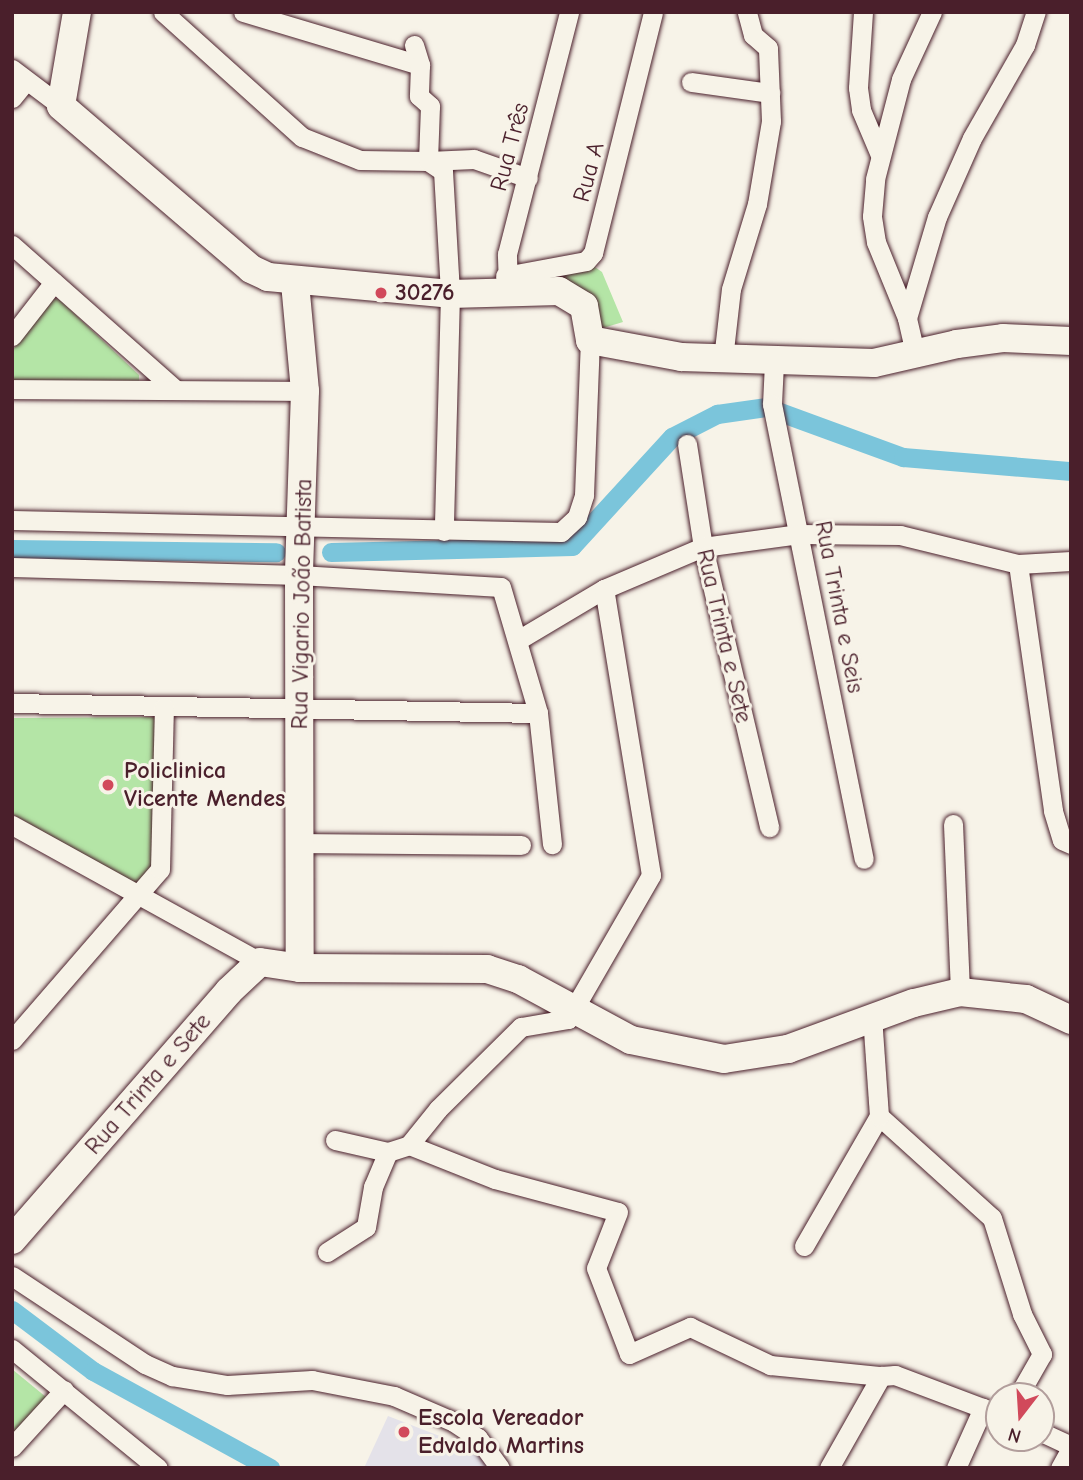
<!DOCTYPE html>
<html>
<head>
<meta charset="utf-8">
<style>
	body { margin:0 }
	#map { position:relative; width:1083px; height:1480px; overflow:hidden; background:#f7f3e8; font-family:"Comic Neue",sans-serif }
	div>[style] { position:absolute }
	.built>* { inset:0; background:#e4e2e9 }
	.green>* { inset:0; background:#b4e5a6 }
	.canal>* { height:19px; margin:-9.5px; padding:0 9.5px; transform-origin:9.5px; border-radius:9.5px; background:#7bc5db }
	.roads { filter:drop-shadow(0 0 2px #4a1f2b) drop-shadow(0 0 2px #4a1f2b) }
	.street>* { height:19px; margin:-9.5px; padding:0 9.5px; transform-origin:9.5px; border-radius:9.5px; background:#f7f3e8 }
	.secondary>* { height:28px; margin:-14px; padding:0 14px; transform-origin:14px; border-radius:14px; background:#f7f3e8 }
	.dots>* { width:19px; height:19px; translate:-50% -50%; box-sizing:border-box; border:4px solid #f7f3e8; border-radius:50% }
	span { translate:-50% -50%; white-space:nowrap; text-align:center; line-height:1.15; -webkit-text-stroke:6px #f7f3e8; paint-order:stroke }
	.street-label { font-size:24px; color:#4a1f2b }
	.poi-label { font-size:24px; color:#4a1f2b; font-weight:700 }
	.left { translate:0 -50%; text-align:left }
	.frame { position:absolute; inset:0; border:14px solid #4a1f2b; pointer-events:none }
	.north { position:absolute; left:985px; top:1382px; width:70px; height:70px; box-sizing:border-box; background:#f7f3e8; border:2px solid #b29e9c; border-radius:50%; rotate:197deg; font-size:19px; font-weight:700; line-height:28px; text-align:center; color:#4a1f2b }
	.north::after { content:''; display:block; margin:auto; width:24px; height:32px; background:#d1495b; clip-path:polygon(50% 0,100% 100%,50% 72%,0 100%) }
</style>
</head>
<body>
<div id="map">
	<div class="built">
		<i style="clip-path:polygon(388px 1416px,468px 1447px,496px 1468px,364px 1468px)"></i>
	</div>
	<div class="green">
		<i style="clip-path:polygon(592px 265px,602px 272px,623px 322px,603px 328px,594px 312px,527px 276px)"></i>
		<i style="clip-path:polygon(51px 298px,60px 300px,139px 375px,139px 382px,12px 384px,12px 351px)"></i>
		<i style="clip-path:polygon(163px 717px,159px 874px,138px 885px,12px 814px,12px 718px)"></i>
		<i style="clip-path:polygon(12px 1369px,46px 1397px,12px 1436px)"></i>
	</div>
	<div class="canal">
		<i style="left:12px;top:549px;width:264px;rotate:0.7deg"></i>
		<i style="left:331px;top:552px;width:241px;rotate:-1.4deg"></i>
		<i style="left:572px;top:546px;width:148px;rotate:-47.5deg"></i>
		<i style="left:672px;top:437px;width:51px;rotate:-27.1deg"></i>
		<i style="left:717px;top:414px;width:49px;rotate:-8.1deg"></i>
		<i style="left:766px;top:407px;width:146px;rotate:20.1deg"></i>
		<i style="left:903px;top:457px;width:169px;rotate:4.8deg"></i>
		<i style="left:12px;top:1310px;width:101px;rotate:37deg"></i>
		<i style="left:93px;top:1371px;width:202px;rotate:28.7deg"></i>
	</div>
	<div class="roads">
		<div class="street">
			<i style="left:163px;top:12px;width:187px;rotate:42deg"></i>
			<i style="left:302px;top:137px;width:62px;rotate:21.6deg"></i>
			<i style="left:360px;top:160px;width:68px;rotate:0.8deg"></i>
			<i style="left:428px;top:161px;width:18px;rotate:34deg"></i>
			<i style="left:443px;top:171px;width:123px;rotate:86.7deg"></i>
			<i style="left:450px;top:294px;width:237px;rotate:91.5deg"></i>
			<i style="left:243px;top:12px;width:185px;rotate:16.7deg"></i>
			<i style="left:863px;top:12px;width:76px;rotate:93.8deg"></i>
			<i style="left:858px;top:88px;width:22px;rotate:82deg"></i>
			<i style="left:861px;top:110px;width:49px;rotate:67.1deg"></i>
			<i style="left:414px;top:45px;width:21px;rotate:73deg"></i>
			<i style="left:420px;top:65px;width:31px;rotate:92deg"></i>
			<i style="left:419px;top:96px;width:15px;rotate:42deg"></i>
			<i style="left:430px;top:106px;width:55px;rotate:92.1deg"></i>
			<i style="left:428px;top:161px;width:46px;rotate:-2.5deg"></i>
			<i style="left:474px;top:159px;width:57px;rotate:19.4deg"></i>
			<i style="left:12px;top:69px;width:61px;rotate:37.1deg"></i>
			<i style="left:691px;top:82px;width:80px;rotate:7.9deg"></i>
			<i style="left:12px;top:98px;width:22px;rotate:-51deg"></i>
			<i style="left:12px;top:245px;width:219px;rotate:41.5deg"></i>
			<i style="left:505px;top:276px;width:82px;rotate:-10.5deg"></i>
			<i style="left:586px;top:261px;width:11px;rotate:-49deg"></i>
			<i style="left:593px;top:253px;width:248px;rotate:-76deg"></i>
			<i style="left:508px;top:286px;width:32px;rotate:-92deg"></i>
			<i style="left:507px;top:254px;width:250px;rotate:-75.6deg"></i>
			<i style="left:907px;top:318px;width:105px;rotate:-73.5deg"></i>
			<i style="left:937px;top:217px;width:86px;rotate:-66.1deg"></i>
			<i style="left:972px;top:138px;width:107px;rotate:-60.3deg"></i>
			<i style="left:1025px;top:45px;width:35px;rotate:-72deg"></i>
			<i style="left:12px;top:336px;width:68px;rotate:-52.1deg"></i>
			<i style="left:915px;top:353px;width:36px;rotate:-103deg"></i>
			<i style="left:907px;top:318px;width:82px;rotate:-112.2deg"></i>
			<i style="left:876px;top:242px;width:26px;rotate:-99deg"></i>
			<i style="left:872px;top:216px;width:37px;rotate:-85deg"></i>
			<i style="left:875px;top:179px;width:103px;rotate:-75.4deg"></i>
			<i style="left:901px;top:79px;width:74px;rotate:-65.2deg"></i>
			<i style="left:723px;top:359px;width:70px;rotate:-83.5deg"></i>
			<i style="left:731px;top:289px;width:89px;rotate:-73deg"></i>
			<i style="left:757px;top:204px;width:84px;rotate:-80.4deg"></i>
			<i style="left:771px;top:121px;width:73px;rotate:-92.4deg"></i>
			<i style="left:768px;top:48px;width:20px;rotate:-139deg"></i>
			<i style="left:753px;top:35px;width:24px;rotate:-105deg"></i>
			<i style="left:774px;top:363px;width:41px;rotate:92.8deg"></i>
			<i style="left:772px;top:404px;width:464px;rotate:78.6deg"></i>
			<i style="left:12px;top:389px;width:293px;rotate:0.4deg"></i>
			<i style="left:687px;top:444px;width:104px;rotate:81.2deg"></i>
			<i style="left:703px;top:547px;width:288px;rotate:76.7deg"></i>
			<i style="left:12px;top:520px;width:549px;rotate:1.25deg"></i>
			<i style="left:561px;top:532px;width:22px;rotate:-43deg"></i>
			<i style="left:577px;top:517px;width:23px;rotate:-72deg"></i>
			<i style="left:584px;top:495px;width:155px;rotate:-87.8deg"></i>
			<i style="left:1018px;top:564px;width:249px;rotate:81.9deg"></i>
			<i style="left:1053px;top:811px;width:30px;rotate:73deg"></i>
			<i style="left:1062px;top:840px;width:10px;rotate:24deg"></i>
			<i style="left:12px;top:567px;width:287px;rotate:1.6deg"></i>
			<i style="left:299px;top:575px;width:202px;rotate:3.4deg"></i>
			<i style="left:501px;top:587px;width:131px;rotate:73.6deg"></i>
			<i style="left:538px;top:713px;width:132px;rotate:83.9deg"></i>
			<i style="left:518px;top:640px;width:100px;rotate:-30.7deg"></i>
			<i style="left:604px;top:589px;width:108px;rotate:-23deg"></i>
			<i style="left:703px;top:547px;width:97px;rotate:-7.7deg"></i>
			<i style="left:799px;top:534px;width:101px;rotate:0.6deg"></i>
			<i style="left:900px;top:535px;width:122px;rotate:13.8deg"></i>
			<i style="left:1018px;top:564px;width:53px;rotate:-3.2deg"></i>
			<i style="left:12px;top:703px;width:526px;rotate:1.09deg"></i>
			<i style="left:953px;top:824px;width:168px;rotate:87.6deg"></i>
			<i style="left:12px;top:825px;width:283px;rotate:28.9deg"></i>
			<i style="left:302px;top:843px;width:219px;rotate:0.5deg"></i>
			<i style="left:12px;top:1040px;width:226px;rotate:-49.1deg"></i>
			<i style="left:160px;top:869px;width:162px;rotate:-88.6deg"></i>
			<i style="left:879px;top:1116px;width:152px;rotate:42.1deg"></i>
			<i style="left:992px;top:1218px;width:101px;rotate:72.6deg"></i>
			<i style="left:1022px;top:1314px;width:45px;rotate:63.4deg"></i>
			<i style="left:1042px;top:1354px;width:48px;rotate:119.7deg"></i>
			<i style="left:335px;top:1140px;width:54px;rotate:12.8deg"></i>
			<i style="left:388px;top:1152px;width:22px;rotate:-18deg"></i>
			<i style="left:409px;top:1145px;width:46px;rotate:-51.1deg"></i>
			<i style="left:438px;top:1109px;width:117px;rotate:-44.7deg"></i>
			<i style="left:521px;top:1027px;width:48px;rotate:-9.7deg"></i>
			<i style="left:568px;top:1019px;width:166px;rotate:-60deg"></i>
			<i style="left:651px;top:875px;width:290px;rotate:-99.3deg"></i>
			<i style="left:409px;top:1145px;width:92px;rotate:21.6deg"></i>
			<i style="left:495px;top:1179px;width:127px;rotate:15deg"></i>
			<i style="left:618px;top:1212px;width:60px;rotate:111.4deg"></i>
			<i style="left:596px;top:1268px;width:92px;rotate:69deg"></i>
			<i style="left:629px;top:1354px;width:67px;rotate:-23.9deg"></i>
			<i style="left:690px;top:1327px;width:89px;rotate:25.4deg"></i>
			<i style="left:770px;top:1365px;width:112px;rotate:5.7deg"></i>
			<i style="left:804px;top:1246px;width:150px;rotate:-60deg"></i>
			<i style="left:879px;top:1116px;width:99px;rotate:-94deg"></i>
			<i style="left:327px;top:1252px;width:46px;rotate:-32.7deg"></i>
			<i style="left:366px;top:1227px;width:41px;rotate:-80.1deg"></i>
			<i style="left:373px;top:1187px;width:38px;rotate:-67deg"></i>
			<i style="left:12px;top:1276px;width:159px;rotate:33.5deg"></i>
			<i style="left:145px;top:1364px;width:30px;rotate:24deg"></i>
			<i style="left:172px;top:1376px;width:56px;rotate:9.3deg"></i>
			<i style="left:227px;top:1385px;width:85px;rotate:-3.4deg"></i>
			<i style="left:312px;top:1380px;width:84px;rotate:11deg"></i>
			<i style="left:394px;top:1396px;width:65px;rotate:23.4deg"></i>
			<i style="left:454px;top:1422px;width:29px;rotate:34deg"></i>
			<i style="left:478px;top:1438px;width:37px;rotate:54deg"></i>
			<i style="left:12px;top:1349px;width:188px;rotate:39.2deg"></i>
			<i style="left:1041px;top:1432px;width:33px;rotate:25deg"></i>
			<i style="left:12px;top:1447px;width:77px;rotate:-47.6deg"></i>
			<i style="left:829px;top:1468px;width:106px;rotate:-60.5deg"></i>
			<i style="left:881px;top:1376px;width:14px;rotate:-4deg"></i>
			<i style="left:895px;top:1375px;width:111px;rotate:20.6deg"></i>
			<i style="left:956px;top:1468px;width:66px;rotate:-65.8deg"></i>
			<i style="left:1060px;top:1468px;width:23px;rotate:-61deg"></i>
		</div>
		<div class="secondary">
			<i style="left:77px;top:12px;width:95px;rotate:99.7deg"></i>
			<i style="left:61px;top:106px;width:250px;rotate:40.6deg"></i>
			<i style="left:251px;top:269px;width:19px;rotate:25deg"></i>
			<i style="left:268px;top:277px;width:183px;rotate:5.3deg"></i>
			<i style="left:450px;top:294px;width:109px;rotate:-1.6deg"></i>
			<i style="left:559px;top:291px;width:29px;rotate:31deg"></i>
			<i style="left:584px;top:306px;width:35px;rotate:80deg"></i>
			<i style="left:590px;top:340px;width:93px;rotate:10.6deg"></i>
			<i style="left:681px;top:357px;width:193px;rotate:1.8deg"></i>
			<i style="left:874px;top:363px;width:85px;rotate:-12.9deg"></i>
			<i style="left:957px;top:344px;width:46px;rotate:-7.4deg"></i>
			<i style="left:1003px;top:338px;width:68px;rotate:2.5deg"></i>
			<i style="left:295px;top:283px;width:108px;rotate:84.7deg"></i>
			<i style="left:305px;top:391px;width:184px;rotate:91.9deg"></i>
			<i style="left:299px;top:575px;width:393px;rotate:89.9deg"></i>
			<i style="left:12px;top:1240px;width:330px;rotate:-48.9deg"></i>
			<i style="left:229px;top:991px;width:42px;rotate:-43.1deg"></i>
			<i style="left:260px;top:962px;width:40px;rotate:8.5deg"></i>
			<i style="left:300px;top:968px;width:187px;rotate:0.3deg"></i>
			<i style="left:487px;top:969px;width:33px;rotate:18deg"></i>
			<i style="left:518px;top:979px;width:128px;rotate:28.4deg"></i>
			<i style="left:631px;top:1040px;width:95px;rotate:11.5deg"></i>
			<i style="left:724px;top:1059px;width:65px;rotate:-8.9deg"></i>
			<i style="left:788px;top:1049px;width:134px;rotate:-20.1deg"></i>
			<i style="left:914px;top:1003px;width:47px;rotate:-13.4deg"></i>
			<i style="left:960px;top:992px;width:66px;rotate:6.1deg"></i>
			<i style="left:1026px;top:999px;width:50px;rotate:25deg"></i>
		</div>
	</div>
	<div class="dots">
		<i style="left:381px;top:293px;background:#d1495b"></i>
		<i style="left:108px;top:785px;background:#d1495b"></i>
		<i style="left:404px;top:1432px;background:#d1495b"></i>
	</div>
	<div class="street-label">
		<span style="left:510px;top:147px;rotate:-75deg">Rua Três</span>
		<span style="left:589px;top:172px;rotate:-75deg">Rua A</span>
		<span style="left:302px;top:604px;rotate:-89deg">Rua Vigario João Batista</span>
		<span style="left:839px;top:607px;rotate:79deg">Rua Trinta e Seis</span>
		<span style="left:724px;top:636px;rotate:77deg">Rua Trinta e Sete</span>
		<span style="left:148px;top:1084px;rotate:-49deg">Rua Trinta e Sete</span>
	</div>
	<div class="poi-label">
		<span class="left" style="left:395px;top:293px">30276</span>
		<span class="left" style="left:124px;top:785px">Policlinica<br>Vicente Mendes</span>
		<span class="left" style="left:418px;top:1432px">Escola Vereador<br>Edvaldo Martins</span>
	</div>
	<div class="frame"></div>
	<div class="north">N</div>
</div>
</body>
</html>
